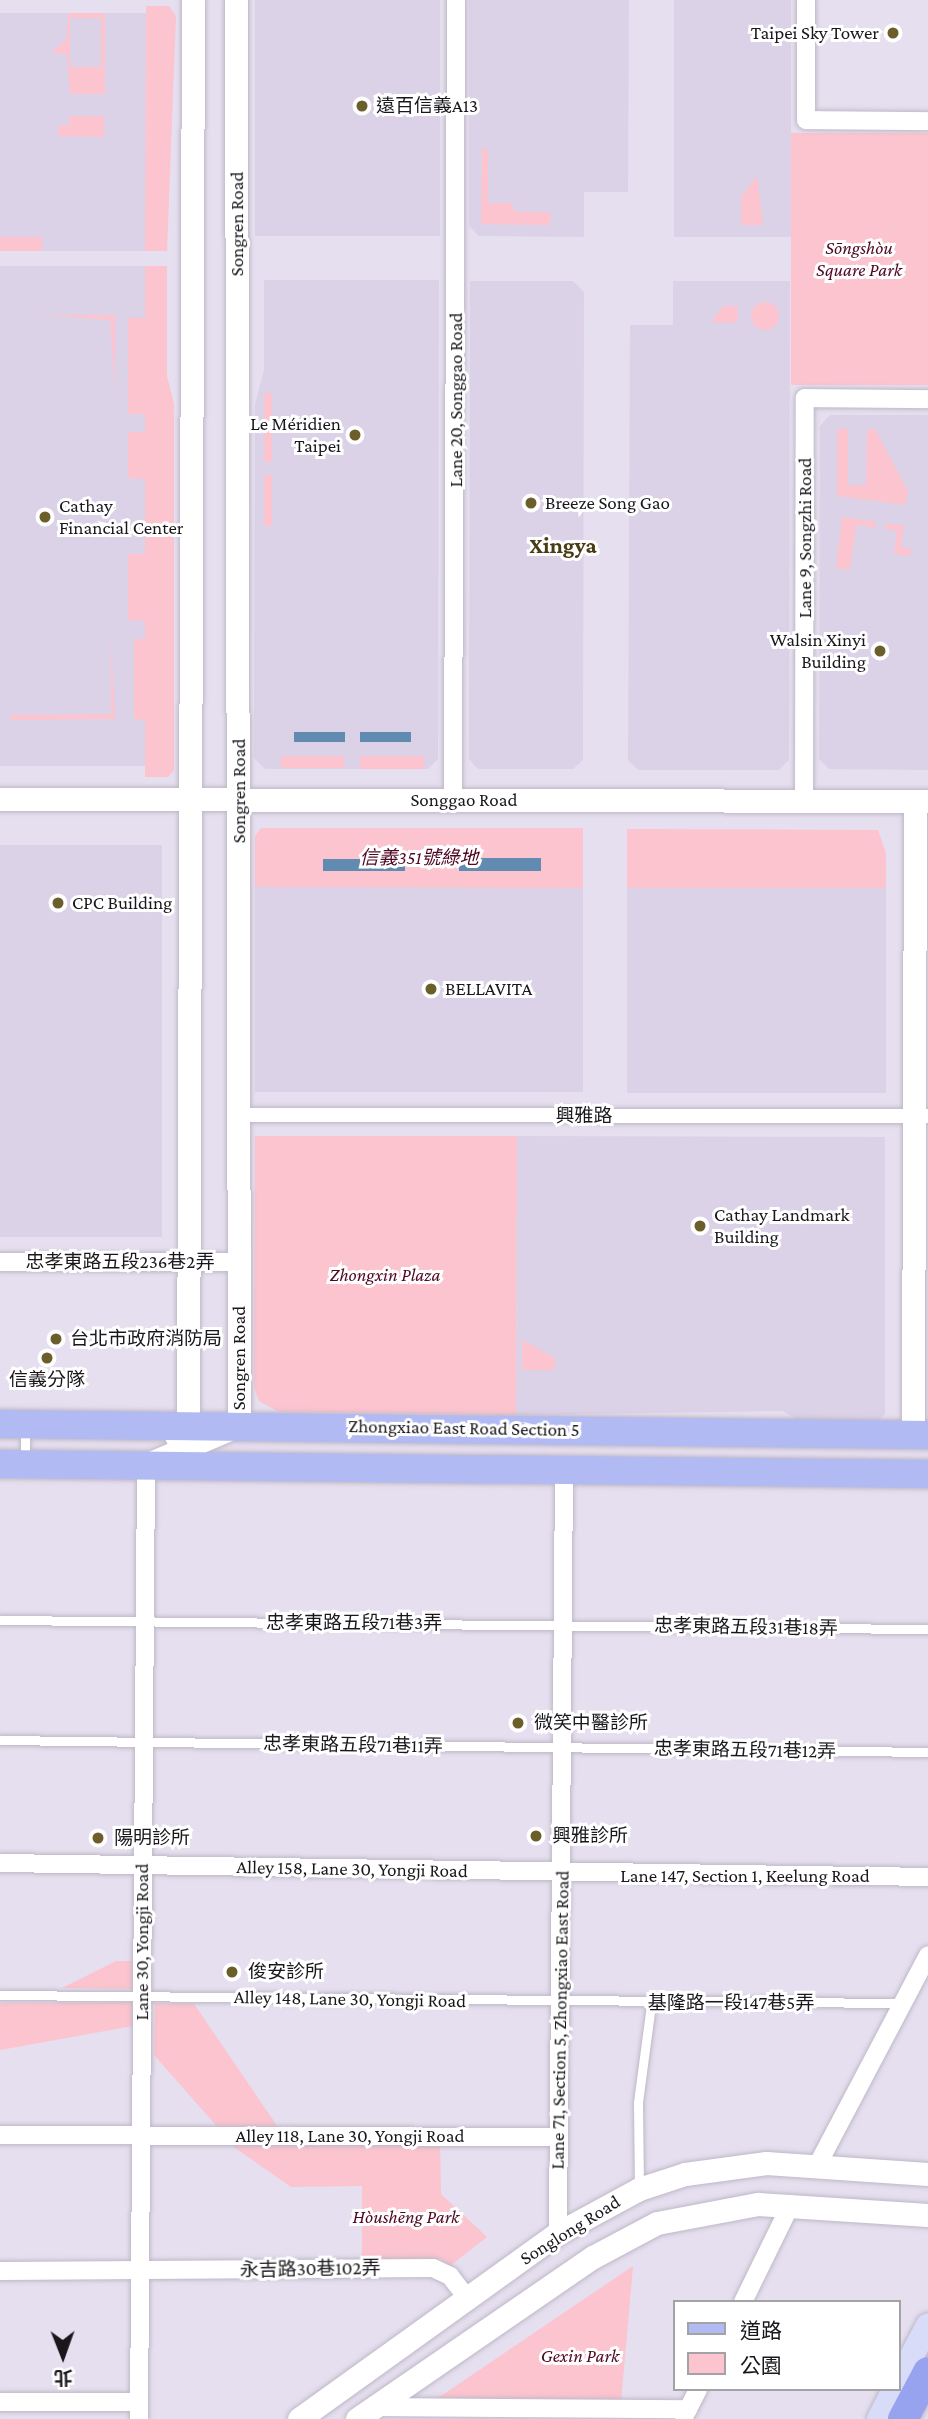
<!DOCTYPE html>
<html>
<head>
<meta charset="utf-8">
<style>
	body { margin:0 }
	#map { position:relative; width:928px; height:2419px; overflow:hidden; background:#e6dfef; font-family:"Crimson Pro","Noto Sans TC",serif }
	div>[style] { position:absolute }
	.built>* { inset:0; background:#dcd2e8; transform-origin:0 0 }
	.green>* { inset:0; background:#fbc4cf; transform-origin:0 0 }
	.round { border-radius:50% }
	.water>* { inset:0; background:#618bb1; transform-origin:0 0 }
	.roads { filter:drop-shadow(0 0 2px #beb8c7) drop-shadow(0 0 2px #beb8c7) }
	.service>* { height:9px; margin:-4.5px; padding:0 4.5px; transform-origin:4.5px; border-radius:4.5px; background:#fff }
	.pedestrian>* { height:14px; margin:-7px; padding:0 7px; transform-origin:7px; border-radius:7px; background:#fff }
	.minor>* { height:18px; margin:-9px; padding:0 9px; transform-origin:9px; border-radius:9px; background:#fff }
	.tertiary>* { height:23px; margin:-11.5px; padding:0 11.5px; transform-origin:11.5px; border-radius:11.5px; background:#fff }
	.secondary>* { height:24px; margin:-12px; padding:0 12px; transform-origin:12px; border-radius:12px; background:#d8dcf9 }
	.primary>* { height:28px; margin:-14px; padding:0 14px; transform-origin:14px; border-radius:14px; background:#b2baf3 }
	.trunk>* { height:30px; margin:-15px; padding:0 15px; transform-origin:15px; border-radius:15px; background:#98a3ef }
	.dots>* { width:19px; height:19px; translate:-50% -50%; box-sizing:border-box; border:4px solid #fff; border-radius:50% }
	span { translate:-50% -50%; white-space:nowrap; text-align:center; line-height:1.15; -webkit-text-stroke:6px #fff; paint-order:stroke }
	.poi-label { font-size:19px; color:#19171c }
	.right { translate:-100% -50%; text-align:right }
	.left { translate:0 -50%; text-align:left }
	.street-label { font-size:19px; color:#19171c }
	.park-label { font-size:19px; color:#4f0722; font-style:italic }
	.quarter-label { font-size:23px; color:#473c13; font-weight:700 }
	.legend { position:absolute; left:673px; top:2300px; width:228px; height:91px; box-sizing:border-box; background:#fff; border:2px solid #a3a2a4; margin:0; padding:9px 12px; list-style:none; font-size:21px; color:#19171c }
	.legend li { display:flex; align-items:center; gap:14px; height:35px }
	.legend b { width:35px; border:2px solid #a3a2a4 }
	.north { position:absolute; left:28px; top:2321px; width:70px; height:70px; -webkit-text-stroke:5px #fff; paint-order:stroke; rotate:179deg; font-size:19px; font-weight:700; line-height:28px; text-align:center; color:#19171c }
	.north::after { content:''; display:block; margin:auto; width:24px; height:32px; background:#19171c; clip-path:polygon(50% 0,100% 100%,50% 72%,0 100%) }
</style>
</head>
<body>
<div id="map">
	<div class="built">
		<i style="left:255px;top:0;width:185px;height:236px"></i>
		<i style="clip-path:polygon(469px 0,629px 0,628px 192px,584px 192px,584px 237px,479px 236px,469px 226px)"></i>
		<i style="left:674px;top:0;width:117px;height:237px"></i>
		<i style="left:0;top:13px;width:146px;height:238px"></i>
		<i style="left:0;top:266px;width:145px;height:500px"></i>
		<i style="clip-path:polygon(264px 280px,439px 280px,438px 759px,428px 769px,265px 769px,254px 758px,255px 404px,264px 370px)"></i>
		<i style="clip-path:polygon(470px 281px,573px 281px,584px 292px,583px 760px,573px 769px,478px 769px,469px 759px)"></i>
		<i style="clip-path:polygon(673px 281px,790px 281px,789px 760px,779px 770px,638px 770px,628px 760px,630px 325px,673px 325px)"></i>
		<i style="clip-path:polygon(830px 415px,928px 415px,928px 770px,829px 769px,819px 759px,820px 426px)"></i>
		<i style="left:0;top:845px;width:162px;height:392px"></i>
		<i style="left:255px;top:887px;width:328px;height:205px"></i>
		<i style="left:627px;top:888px;width:259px;height:205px"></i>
		<i style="clip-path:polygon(517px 1136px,885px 1137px,885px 1414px,879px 1420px,797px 1420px,783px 1411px,516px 1415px)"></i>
	</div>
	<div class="green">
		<i style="clip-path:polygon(146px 6px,169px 6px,176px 16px,167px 251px,145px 251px)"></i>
		<i style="clip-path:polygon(evenodd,68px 13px,105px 13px,105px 94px,70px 94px,67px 54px,52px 53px,67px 38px,68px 13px,70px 18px,101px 18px,101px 67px,70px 67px,70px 18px)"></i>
		<i style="clip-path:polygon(69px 116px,104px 116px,104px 137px,58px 136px,58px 126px,69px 125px)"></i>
		<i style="left:791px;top:133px;width:137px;height:252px"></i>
		<i style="clip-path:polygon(482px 149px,488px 149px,488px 203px,510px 203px,516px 212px,550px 212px,550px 225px,481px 224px)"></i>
		<i style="clip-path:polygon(757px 176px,763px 225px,741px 225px,741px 197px)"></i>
		<i style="left:0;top:237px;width:42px;height:14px"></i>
		<i style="clip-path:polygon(145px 266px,167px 266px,167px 376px,174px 404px,174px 770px,168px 777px,145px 777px,145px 720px,134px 719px,134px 639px,145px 639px,145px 621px,128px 620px,128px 554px,145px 554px,145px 479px,128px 478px,128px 432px,145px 432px,145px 414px,128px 414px,128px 318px,145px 318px)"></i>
		<i class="round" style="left:751px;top:302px;width:28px;height:28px"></i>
		<i style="clip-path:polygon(723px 306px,738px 306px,737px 323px,711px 322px)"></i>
		<i style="clip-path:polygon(42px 315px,115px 315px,115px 393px,110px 320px)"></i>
		<i style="left:264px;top:393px;width:8px;height:69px"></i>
		<i style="clip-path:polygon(837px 429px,848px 429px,848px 485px,866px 485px,867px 429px,875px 429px,908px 491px,905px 505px,837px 496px)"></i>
		<i style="left:264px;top:475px;width:8px;height:51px"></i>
		<i style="clip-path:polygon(842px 517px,876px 522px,876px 528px,856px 525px,850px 569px,836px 569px)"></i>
		<i style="clip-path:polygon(886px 523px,904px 525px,901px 547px,911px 549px,910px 556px,894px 554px,897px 531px,885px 529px)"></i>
		<i style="clip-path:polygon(111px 639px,115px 719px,11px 720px,10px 715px,111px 714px)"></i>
		<i style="left:281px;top:756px;width:63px;height:12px"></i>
		<i style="left:360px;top:756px;width:64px;height:13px"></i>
		<i style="clip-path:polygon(261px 828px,583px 828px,583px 888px,255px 887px,255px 836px)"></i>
		<i style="clip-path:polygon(627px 829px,878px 830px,886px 853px,886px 888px,627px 888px)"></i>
		<i style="clip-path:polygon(255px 1136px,517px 1136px,516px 1415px,279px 1412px,259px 1401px,254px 1387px)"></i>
		<i style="clip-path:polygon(522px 1340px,555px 1358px,555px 1370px,522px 1370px)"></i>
		<i style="clip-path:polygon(116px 1961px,134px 1961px,134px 1989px,62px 1988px)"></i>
		<i style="clip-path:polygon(134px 2002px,133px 2026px,0 2050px,0 2003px)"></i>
		<i style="clip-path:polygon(155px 2003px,194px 2004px,280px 2130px,220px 2130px,154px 2055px)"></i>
		<i style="clip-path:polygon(225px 2141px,440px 2143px,441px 2194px,487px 2237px,450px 2266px,440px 2259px,362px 2259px,362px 2186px,291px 2187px)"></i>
		<i style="clip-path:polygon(633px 2266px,621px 2402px,432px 2402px)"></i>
	</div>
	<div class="water">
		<i style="left:294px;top:732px;width:51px;height:10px"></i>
		<i style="left:360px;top:732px;width:51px;height:10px"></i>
		<i style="left:459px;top:858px;width:82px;height:13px"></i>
		<i style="left:323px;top:859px;width:82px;height:12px"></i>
	</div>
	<div class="roads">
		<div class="service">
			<i style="left:25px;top:1461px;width:32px;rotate:-90deg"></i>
			<i style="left:0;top:1620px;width:928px;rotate:0.56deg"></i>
			<i style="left:0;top:1740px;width:928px;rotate:0.74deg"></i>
			<i style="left:0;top:1995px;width:902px;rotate:0.51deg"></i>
			<i style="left:639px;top:2186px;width:84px;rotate:-90.7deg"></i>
			<i style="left:638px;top:2102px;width:99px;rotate:-82.4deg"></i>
		</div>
		<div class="pedestrian">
			<i style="left:239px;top:1115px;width:689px;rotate:0.08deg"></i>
		</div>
		<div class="minor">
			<i style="left:806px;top:0;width:120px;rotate:90deg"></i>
			<i style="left:806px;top:120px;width:122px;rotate:0.5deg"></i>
			<i style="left:453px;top:800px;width:800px;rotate:-89.79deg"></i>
			<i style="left:804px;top:801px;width:403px;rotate:-89.9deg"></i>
			<i style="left:805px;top:398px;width:123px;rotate:0.5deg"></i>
			<i style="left:0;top:1262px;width:239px"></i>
			<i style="left:0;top:1863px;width:928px;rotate:0.86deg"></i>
			<i style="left:0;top:2135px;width:558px;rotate:0.21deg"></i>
			<i style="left:818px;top:2164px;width:236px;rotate:-62.2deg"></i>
			<i style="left:558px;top:2233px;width:763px;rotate:-89.55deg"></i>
			<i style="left:0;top:2271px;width:433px;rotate:-0.4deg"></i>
			<i style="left:433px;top:2268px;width:19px;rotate:25deg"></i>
			<i style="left:450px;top:2276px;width:29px;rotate:52deg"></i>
			<i style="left:743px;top:2302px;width:109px;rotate:-63.9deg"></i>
			<i style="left:0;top:2402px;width:139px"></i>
			<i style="left:373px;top:2407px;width:315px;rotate:0.4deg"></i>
			<i style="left:684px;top:2417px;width:31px;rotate:-63deg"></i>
			<i style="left:139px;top:2419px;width:954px;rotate:-89.58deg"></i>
		</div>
		<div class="tertiary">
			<i style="left:0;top:799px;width:928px;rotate:0.12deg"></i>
			<i style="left:913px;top:1435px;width:634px;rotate:-89.82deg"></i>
			<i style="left:176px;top:1436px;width:16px;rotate:-43deg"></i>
			<i style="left:188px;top:1425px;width:1425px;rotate:-89.8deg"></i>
			<i style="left:148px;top:1464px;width:99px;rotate:-23.2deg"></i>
			<i style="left:239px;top:1425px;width:1425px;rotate:-90.12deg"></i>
			<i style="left:299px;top:2419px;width:319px;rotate:-35.7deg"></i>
			<i style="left:558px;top:2233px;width:92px;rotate:-28.5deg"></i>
			<i style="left:639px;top:2189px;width:48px;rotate:-18.1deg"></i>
			<i style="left:685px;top:2174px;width:82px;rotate:-7.7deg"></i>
			<i style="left:766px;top:2163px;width:162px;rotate:3.9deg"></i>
			<i style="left:357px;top:2419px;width:286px;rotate:-34.5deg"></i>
			<i style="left:593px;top:2257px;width:72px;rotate:-28deg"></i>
			<i style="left:657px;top:2223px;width:103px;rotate:-10.7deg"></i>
			<i style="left:758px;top:2204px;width:170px;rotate:3.7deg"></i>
		</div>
		<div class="secondary">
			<i style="left:898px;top:2382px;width:64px;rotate:-62.2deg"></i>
			<i style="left:879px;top:2419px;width:34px;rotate:-63deg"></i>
		</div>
		<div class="primary">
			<i style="left:0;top:1424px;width:928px;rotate:0.68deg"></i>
			<i style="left:0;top:1464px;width:928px;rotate:0.62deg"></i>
		</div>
		<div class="trunk">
			<i style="left:903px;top:2419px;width:53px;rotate:-62deg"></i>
		</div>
	</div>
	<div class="dots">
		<i style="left:893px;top:33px;background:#6c5e2b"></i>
		<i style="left:362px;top:106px;background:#6c5e2b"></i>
		<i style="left:355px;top:435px;background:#6c5e2b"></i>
		<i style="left:531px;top:503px;background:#6c5e2b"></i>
		<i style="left:45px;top:517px;background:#6c5e2b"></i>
		<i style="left:880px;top:651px;background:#6c5e2b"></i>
		<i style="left:58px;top:903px;background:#6c5e2b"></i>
		<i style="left:431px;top:989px;background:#6c5e2b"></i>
		<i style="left:700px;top:1226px;background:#6c5e2b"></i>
		<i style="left:56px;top:1339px;background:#6c5e2b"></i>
		<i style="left:47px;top:1358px;background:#6c5e2b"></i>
		<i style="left:518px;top:1723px;background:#6c5e2b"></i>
		<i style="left:536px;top:1836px;background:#6c5e2b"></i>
		<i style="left:98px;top:1838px;background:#6c5e2b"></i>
		<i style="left:232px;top:1972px;background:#6c5e2b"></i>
	</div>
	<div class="poi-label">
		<span class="right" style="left:879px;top:33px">Taipei Sky Tower</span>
		<span class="left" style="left:376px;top:106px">遠百信義A13</span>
		<span class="right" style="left:341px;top:435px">Le Méridien<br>Taipei</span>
		<span class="left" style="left:545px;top:503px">Breeze Song Gao</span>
		<span class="left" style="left:59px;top:517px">Cathay<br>Financial Center</span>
		<span class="right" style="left:866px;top:651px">Walsin Xinyi<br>Building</span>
		<span class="left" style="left:72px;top:903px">CPC Building</span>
		<span class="left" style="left:445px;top:989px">BELLAVITA</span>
		<span class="left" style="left:714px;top:1226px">Cathay Landmark<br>Building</span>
		<span class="left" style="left:70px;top:1339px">台北市政府消防局</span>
		<span style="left:47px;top:1380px">信義分隊</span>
		<span class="left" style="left:534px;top:1723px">微笑中醫診所</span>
		<span class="left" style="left:552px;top:1836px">興雅診所</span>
		<span class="left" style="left:114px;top:1838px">陽明診所</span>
		<span class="left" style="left:248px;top:1972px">俊安診所</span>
	</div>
	<div class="street-label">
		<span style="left:237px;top:224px;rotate:-90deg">Songren Road</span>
		<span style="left:456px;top:400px;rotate:-90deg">Lane 20, Songgao Road</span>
		<span style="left:805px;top:538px;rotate:-90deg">Lane 9, Songzhi Road</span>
		<span style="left:239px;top:791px;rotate:-90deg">Songren Road</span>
		<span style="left:464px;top:800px">Songgao Road</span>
		<span style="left:584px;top:1116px">興雅路</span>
		<span style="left:120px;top:1262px">忠孝東路五段236巷2弄</span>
		<span style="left:239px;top:1358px;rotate:-90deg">Songren Road</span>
		<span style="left:464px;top:1428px;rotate:1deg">Zhongxiao East Road Section 5</span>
		<span style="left:354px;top:1623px">忠孝東路五段71巷3弄</span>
		<span style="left:746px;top:1627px;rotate:1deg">忠孝東路五段31巷18弄</span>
		<span style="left:353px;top:1745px;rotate:1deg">忠孝東路五段71巷11弄</span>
		<span style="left:745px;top:1750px;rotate:1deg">忠孝東路五段71巷12弄</span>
		<span style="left:352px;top:1869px;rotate:1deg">Alley 158, Lane 30, Yongji Road</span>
		<span style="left:745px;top:1876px">Lane 147, Section 1, Keelung Road</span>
		<span style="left:142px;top:1942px;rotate:-90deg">Lane 30, Yongji Road</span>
		<span style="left:350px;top:1999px;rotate:1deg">Alley 148, Lane 30, Yongji Road</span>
		<span style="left:731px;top:2003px">基隆路一段147巷5弄</span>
		<span style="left:560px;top:2020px;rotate:-89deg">Lane 71, Section 5, Zhongxiao East Road</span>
		<span style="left:350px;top:2136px">Alley 118, Lane 30, Yongji Road</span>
		<span style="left:570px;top:2230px;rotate:-32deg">Songlong Road</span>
		<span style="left:310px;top:2269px;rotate:-1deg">永吉路30巷102弄</span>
	</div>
	<div class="park-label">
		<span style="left:859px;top:259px">Sōngshòu<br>Square Park</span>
		<span style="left:419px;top:858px">信義351號綠地</span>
		<span style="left:385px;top:1275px">Zhongxin Plaza</span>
		<span style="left:406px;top:2217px">Hòushēng Park</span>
		<span style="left:580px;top:2356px">Gexin Park</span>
	</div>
	<div class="quarter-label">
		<span style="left:563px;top:545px">Xingya</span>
	</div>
	<ul class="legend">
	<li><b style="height:9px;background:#b2baf3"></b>道路</li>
	<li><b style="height:19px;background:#fbc4cf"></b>公園</li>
	</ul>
	<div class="north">北</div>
</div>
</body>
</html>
